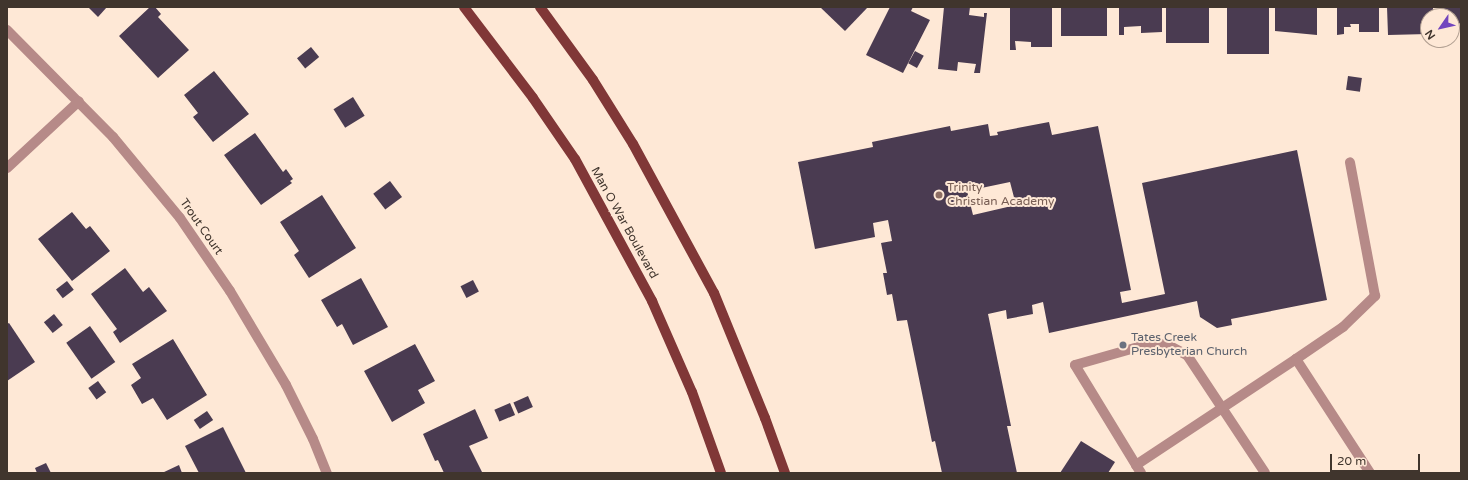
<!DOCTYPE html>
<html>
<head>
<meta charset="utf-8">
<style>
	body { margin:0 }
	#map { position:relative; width:1468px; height:480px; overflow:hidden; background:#fee8d6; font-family:"Varela Round",sans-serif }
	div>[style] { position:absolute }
	.building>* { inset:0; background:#4a3b51; transform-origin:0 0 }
	.minor>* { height:10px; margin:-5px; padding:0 5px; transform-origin:5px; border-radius:5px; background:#b68a88 }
	.major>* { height:10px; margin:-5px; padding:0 5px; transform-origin:5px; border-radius:5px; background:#803737 }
	.dots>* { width:11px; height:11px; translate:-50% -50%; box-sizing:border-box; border:2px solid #fee8d6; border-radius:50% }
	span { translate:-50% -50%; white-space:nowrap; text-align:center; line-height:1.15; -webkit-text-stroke:4px #fee8d6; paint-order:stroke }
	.education-label { font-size:12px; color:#785e54 }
	.left { translate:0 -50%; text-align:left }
	.street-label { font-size:12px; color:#40352d }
	.worship-label { font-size:12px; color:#5b616d }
	.frame { position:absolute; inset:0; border:8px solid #40352d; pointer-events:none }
	.north { position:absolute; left:1420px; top:8px; width:40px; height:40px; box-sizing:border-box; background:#fee8d6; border:1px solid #b2a092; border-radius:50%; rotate:236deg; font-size:11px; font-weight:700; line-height:16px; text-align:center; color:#40352d }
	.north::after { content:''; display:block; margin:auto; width:14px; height:18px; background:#7346be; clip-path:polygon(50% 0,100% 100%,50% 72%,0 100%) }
	.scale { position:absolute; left:1330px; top:454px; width:90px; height:18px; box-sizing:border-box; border:2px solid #40352d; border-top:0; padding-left:5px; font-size:12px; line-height:14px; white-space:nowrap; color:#40352d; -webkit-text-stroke:3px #fee8d6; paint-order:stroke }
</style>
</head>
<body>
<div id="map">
	<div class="building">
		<i style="clip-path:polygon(88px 7px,107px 7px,98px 17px)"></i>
		<i style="clip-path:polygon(150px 7px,155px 7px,161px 14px,158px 17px,189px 50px,158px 78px,119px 36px)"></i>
		<i style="clip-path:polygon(820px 7px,868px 7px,845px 31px)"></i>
		<i style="clip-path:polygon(890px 7px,913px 7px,911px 11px,930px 20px,903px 73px,866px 55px)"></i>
		<i style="clip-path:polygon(944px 7px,970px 7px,969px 15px,984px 17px,984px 13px,987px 13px,980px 73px,974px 73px,976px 64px,958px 62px,957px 71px,938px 69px)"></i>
		<i style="clip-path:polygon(1010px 7px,1052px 7px,1052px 47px,1031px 47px,1031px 42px,1015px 41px,1016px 50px,1010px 50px)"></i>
		<i style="left:1061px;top:7px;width:46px;height:29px"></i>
		<i style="clip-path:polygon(1119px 7px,1162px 7px,1162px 32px,1141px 33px,1141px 26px,1124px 27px,1124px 35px,1119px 35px)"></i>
		<i style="left:1166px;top:7px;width:43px;height:36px"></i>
		<i style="left:1227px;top:7px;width:42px;height:47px"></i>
		<i style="clip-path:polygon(1275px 7px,1317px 7px,1317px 35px,1275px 31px)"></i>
		<i style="clip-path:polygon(1337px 7px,1379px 7px,1379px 32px,1359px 32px,1359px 24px,1350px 24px,1351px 27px,1344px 27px,1344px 34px,1337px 35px)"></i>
		<i style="clip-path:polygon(1387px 7px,1433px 7px,1433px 16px,1428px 16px,1428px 34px,1388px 35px)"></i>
		<i style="clip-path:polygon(1439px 7px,1461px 7px,1461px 24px,1458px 23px,1458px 32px,1452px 32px,1452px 16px,1439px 16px)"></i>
		<i style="left:311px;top:47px;width:13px;height:18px;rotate:51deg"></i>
		<i style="left:915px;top:51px;width:10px;height:14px;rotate:29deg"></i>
		<i style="clip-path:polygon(214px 71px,249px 114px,213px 142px,193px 117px,198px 113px,184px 95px)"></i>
		<i style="left:1348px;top:76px;width:14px;height:14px;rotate:8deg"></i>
		<i style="left:353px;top:97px;width:22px;height:23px;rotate:58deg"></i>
		<i style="clip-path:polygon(evenodd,1049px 122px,1052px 135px,1098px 126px,1131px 290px,1120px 292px,1122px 303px,1165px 294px,1142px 183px,1297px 150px,1327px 300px,1231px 319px,1232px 325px,1217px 328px,1200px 317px,1197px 301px,1049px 333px,1043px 302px,1032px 305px,1033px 314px,1007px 319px,1006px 310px,988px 314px,1011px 426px,1007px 426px,1017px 473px,942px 473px,935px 441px,932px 442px,907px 320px,897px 321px,892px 294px,887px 295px,883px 273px,887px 273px,881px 243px,892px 241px,888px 220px,873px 223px,875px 237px,815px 249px,798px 162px,873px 147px,872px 142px,950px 126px,951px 131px,988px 124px,990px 136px,998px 135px,997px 132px,1049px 122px,1010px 182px,1016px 205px,973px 215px,967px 191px,1010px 182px)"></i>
		<i style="clip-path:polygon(255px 133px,283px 172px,286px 169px,293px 179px,290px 181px,292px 183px,261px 205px,224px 155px)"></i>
		<i style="left:390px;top:181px;width:20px;height:21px;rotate:53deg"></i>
		<i style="clip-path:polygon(322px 195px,356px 248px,309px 278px,294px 255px,299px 251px,280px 222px)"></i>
		<i style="clip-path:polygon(72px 212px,86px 229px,90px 226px,110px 251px,72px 281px,38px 239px)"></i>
		<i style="clip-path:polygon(125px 268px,143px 292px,149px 287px,167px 311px,120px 343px,113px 332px,117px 329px,91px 294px)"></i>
		<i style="clip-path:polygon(361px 278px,388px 327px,353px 345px,342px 324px,337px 327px,321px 300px)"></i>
		<i style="left:473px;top:280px;width:13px;height:14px;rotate:63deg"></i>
		<i style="left:67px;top:281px;width:11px;height:14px;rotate:52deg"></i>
		<i style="left:54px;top:314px;width:14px;height:13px;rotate:51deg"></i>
		<i style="clip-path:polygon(9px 323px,35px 362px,7px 381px,7px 324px)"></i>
		<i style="left:90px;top:326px;width:44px;height:29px;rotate:55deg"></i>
		<i style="clip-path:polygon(173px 339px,207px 395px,167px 420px,153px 398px,142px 404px,131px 385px,141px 378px,132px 364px)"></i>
		<i style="clip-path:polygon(415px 344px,435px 381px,418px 390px,425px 403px,392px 422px,364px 371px)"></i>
		<i style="left:98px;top:381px;width:14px;height:12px;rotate:54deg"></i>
		<i style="left:528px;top:396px;width:12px;height:16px;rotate:66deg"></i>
		<i style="left:510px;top:403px;width:13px;height:17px;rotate:67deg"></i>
		<i style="clip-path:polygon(475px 409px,488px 438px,469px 446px,482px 472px,444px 473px,438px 460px,435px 461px,423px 434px)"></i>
		<i style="left:207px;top:411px;width:11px;height:16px;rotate:56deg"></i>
		<i style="clip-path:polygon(223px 427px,246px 473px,199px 473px,185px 446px)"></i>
		<i style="clip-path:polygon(1081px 441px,1115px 462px,1108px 473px,1060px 473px)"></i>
		<i style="clip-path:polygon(46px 463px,51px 473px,37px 473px,35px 468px)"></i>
		<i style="clip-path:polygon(179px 465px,182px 473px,162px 473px)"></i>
	</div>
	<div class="minor">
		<i style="left:7px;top:30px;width:151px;rotate:45.3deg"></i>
		<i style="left:113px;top:137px;width:105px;rotate:50.4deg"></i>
		<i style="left:180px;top:218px;width:88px;rotate:55.6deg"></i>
		<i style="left:230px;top:291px;width:109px;rotate:59.2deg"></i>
		<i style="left:286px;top:385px;width:60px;rotate:63.4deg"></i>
		<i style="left:313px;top:439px;width:37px;rotate:68deg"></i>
		<i style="left:7px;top:168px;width:98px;rotate:-42.9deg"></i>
		<i style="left:1296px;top:359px;width:57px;rotate:-34.2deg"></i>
		<i style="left:1343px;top:327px;width:45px;rotate:-44.1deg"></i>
		<i style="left:1375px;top:296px;width:136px;rotate:-100.6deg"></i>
		<i style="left:1136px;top:465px;width:117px;rotate:-121.4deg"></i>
		<i style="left:1075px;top:365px;width:73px;rotate:-15.9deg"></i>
		<i style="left:1145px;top:345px;width:21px;rotate:-3deg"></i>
		<i style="left:1166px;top:344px;width:24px;rotate:28deg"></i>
		<i style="left:1187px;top:355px;width:141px;rotate:56.5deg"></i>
		<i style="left:1141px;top:473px;width:9px;rotate:-122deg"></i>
		<i style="left:1136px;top:465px;width:192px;rotate:-33.5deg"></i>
		<i style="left:1296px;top:359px;width:136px;rotate:57deg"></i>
	</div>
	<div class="major">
		<i style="left:464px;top:7px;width:114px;rotate:52.8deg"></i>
		<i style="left:533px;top:98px;width:74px;rotate:55.5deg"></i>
		<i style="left:575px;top:159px;width:162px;rotate:61.5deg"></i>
		<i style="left:652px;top:301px;width:99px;rotate:66.3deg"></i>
		<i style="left:692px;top:392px;width:86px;rotate:70.3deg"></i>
		<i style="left:540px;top:7px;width:90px;rotate:54deg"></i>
		<i style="left:593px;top:80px;width:75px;rotate:58deg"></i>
		<i style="left:633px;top:144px;width:170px;rotate:61.5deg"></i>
		<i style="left:714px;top:293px;width:135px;rotate:67.8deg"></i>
		<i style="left:765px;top:418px;width:59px;rotate:70deg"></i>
	</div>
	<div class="dots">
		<i style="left:939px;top:195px;background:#8d6e63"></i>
		<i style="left:1123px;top:345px;background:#6b7280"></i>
	</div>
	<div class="education-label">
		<span class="left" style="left:947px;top:195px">Trinity<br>Christian Academy</span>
	</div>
	<div class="street-label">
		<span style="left:624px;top:223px;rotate:61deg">Man O War Boulevard</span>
		<span style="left:201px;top:227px;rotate:55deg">Trout Court</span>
	</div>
	<div class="worship-label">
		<span class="left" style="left:1131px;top:345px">Tates Creek<br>Presbyterian Church</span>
	</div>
	<div class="frame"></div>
	<div class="north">N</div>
	<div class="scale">20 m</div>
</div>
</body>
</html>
